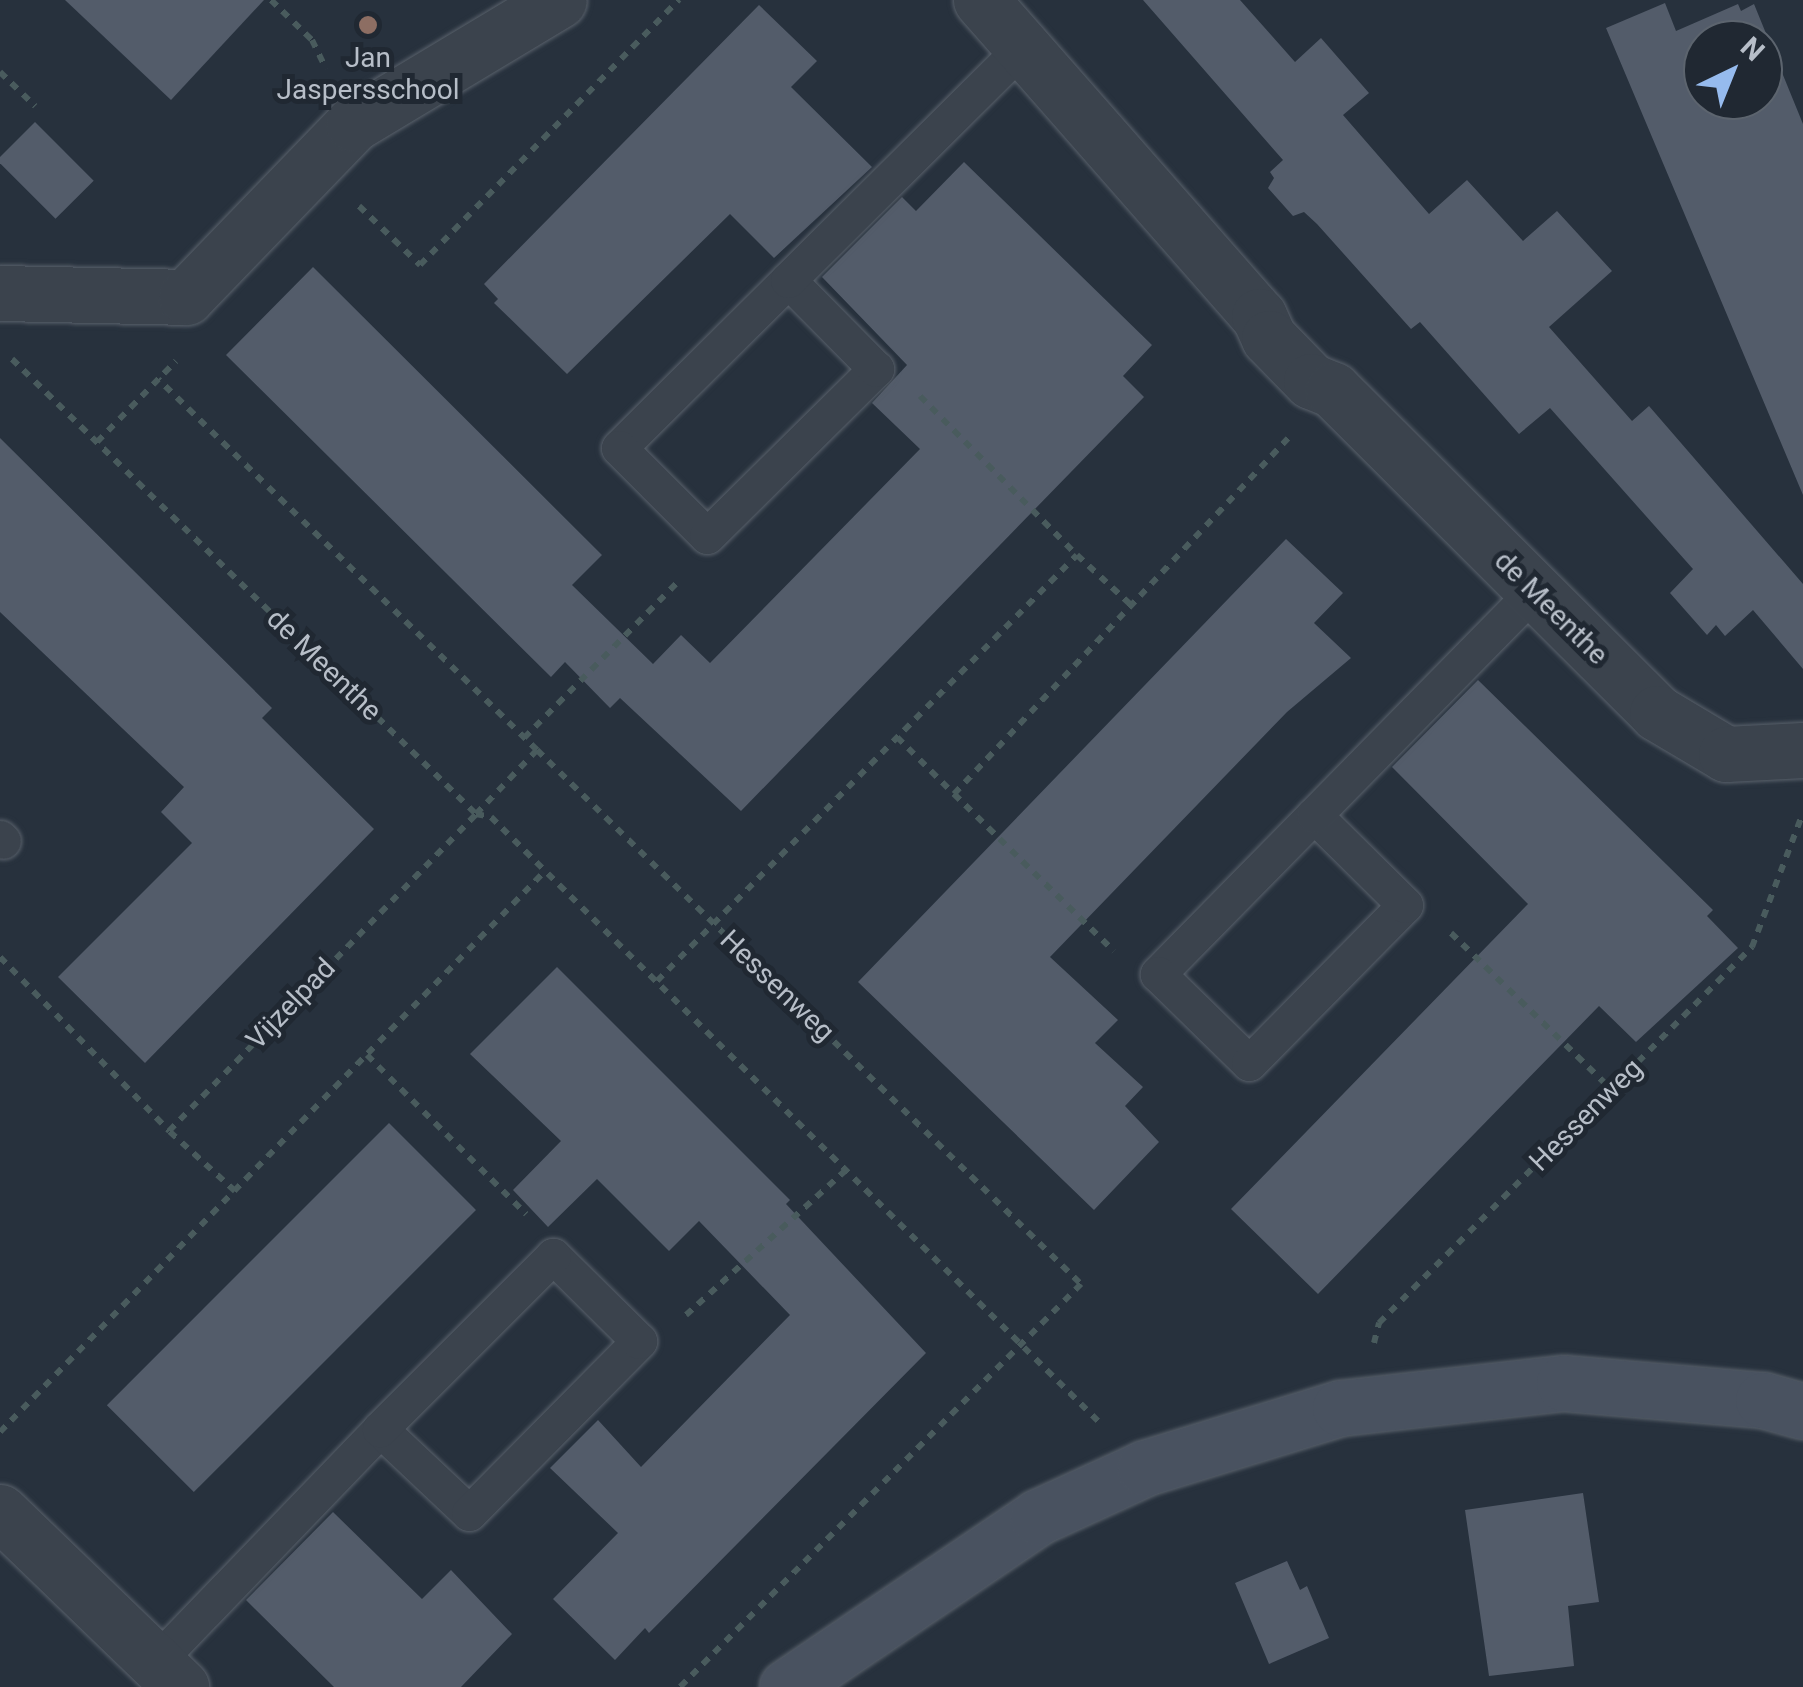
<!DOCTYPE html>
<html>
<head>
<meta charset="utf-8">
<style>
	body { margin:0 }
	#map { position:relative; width:1803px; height:1687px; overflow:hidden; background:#27313d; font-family:Roboto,sans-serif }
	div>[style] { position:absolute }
	.building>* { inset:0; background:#535c6a; transform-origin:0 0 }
	.path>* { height:6px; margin-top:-3px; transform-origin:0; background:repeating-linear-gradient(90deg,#495b5d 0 8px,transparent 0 16px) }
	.roads { filter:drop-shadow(0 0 2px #59616b) drop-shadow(0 0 2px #59616b) }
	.lane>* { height:35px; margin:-17.5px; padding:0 17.5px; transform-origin:17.5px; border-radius:17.5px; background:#3b434d }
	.street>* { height:55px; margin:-27.5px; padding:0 27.5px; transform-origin:27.5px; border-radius:27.5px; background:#3b434d }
	.secondary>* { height:55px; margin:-27.5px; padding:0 27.5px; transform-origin:27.5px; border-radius:27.5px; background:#495260 }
	.dots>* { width:28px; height:28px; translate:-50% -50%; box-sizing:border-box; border:5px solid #202832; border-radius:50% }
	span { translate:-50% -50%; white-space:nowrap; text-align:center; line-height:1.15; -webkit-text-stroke:10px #202832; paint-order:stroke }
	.poi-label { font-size:28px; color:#b7bec8 }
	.street-label { font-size:28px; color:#b7bec8 }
	.north { position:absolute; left:1683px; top:20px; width:100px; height:100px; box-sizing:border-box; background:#202832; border:2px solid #5c646e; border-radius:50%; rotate:43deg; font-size:28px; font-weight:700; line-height:40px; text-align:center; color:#b7bec8 }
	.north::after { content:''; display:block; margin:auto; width:35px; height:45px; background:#96bbee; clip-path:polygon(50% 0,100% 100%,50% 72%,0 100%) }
</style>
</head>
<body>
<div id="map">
	<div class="building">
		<i style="clip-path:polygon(65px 0,264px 0,171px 100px)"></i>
		<i style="clip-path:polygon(1143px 0,1240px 0,1295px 62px,1321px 38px,1369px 93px,1343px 115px,1429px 214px,1467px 180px,1523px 241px,1557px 211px,1612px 271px,1549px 327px,1632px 421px,1649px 406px,1803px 584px,1803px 669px,1753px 610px,1725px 636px,1716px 625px,1707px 635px,1670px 593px,1693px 569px,1550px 408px,1519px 434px,1420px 322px,1411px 329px,1317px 224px,1304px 212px,1293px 216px,1268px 188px,1274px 178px,1270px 172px,1283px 160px)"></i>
		<i style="clip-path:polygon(evenodd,1665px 3px,1676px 31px,1738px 4px,1741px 11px,1754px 4px,1803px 124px,1803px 495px,1606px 28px,1665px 3px,1703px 40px,1763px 40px,1763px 100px,1703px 100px,1703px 40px)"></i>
		<i style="clip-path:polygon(759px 5px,817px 61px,791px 87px,872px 167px,774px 258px,730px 214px,567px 374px,494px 303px,498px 299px,484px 284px)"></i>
		<i style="left:35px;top:122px;width:83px;height:54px;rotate:45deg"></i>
		<i style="clip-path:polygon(964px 162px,1152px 345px,1123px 376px,1144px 397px,741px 811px,620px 698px,610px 708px,565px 662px,551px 677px,226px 355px,313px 267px,602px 555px,572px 585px,653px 664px,681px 635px,710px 663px,920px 449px,872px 403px,907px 365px,822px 277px,902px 197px,916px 211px)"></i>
		<i style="clip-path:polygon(0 438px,272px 708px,262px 718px,374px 829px,145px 1063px,58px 977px,192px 843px,161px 812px,184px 787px,0 612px)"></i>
		<i style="clip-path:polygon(1286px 539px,1343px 593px,1314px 623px,1351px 658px,1287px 712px,1050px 957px,1118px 1020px,1095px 1043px,1143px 1087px,1125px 1106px,1159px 1142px,1094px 1210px,858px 982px)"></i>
		<i style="clip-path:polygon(1478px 680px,1713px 910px,1707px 916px,1738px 948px,1636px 1042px,1599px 1006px,1318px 1294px,1231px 1209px,1528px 904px,1392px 767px)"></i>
		<i style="clip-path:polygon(557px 967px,790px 1200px,786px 1204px,926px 1353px,649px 1633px,645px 1628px,615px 1660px,553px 1599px,618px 1533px,550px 1468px,598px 1420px,641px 1467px,790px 1315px,699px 1221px,669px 1251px,597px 1179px,548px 1227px,513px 1190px,561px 1141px,470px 1054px)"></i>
		<i style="left:389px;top:1123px;width:123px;height:399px;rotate:45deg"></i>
		<i style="clip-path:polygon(1583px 1493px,1599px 1602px,1568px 1606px,1574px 1666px,1489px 1676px,1465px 1510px)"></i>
		<i style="clip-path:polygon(333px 1512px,422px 1599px,451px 1570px,512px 1634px,461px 1687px,334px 1687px,246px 1600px)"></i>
		<i style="clip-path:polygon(1287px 1561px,1300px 1590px,1307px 1586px,1329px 1638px,1269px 1664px,1235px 1583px)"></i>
	</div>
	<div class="path">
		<i style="left:271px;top:0;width:57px;rotate:44.3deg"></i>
		<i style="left:312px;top:40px;width:32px;rotate:64deg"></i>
		<i style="left:0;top:72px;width:49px;rotate:44.2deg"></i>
		<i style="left:359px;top:206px;width:85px;rotate:44deg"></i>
		<i style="left:420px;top:265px;width:371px;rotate:-45.7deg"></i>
		<i style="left:12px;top:359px;width:650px;rotate:44.44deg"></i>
		<i style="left:476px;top:814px;width:88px;rotate:-46.4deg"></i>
		<i style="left:537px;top:750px;width:530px;rotate:-135.61deg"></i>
		<i style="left:920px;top:396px;width:223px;rotate:45.4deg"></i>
		<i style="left:97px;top:442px;width:113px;rotate:-45.7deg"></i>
		<i style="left:897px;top:737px;width:81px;rotate:45deg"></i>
		<i style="left:954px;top:794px;width:488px;rotate:-46.8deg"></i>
		<i style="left:524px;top:738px;width:223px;rotate:-45.4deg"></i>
		<i style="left:537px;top:750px;width:762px;rotate:44.47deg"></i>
		<i style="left:1081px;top:1284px;width:569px;rotate:134.86deg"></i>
		<i style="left:954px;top:794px;width:224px;rotate:44.5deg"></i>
		<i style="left:1451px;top:933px;width:223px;rotate:44.3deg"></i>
		<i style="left:0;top:957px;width:243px;rotate:45.8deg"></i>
		<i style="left:657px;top:981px;width:598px;rotate:-45.41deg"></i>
		<i style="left:1077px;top:555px;width:74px;rotate:42.8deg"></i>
		<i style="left:367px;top:1055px;width:225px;rotate:45deg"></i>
		<i style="left:235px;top:1191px;width:89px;rotate:-137.7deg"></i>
		<i style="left:169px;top:1131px;width:441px;rotate:-45.9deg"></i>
		<i style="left:476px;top:814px;width:15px;rotate:11deg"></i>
		<i style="left:491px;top:817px;width:858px;rotate:44.86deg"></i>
		<i style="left:686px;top:1315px;width:216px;rotate:-42.2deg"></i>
		<i style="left:1374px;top:1343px;width:21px;rotate:-76deg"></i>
		<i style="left:1379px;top:1323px;width:530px;rotate:-45.23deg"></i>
		<i style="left:1752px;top:947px;width:143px;rotate:-69.2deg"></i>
		<i style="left:0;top:1432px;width:782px;rotate:-45.83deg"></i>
	</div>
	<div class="roads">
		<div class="lane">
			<i style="left:788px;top:280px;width:238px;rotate:135.2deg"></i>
			<i style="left:619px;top:448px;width:124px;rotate:45deg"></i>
			<i style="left:707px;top:536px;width:238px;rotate:-44.7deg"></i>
			<i style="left:876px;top:369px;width:125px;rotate:-134.7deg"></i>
			<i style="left:788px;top:280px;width:330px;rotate:-44.8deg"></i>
			<i style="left:1314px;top:815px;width:223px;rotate:134.5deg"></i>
			<i style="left:1158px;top:974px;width:127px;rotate:44.4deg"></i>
			<i style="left:1249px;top:1063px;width:222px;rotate:-45.4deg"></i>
			<i style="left:1405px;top:905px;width:128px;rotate:-135.3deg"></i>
			<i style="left:1314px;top:815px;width:314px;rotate:-45.5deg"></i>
			<i style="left:0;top:838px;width:4px;rotate:45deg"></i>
			<i style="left:155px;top:1663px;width:325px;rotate:-46.1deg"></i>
			<i style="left:380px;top:1429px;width:122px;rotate:43.3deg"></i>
			<i style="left:469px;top:1513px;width:242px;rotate:-45.3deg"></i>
			<i style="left:639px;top:1341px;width:121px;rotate:-135.3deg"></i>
			<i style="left:553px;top:1256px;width:245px;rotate:135deg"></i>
		</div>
		<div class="street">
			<i style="left:981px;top:0;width:421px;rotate:48.7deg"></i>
			<i style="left:1259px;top:316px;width:24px;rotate:66deg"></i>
			<i style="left:1269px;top:338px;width:60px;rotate:45.7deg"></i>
			<i style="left:1311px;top:381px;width:24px;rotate:22deg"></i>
			<i style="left:1333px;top:390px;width:457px;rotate:44.9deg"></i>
			<i style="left:1657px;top:713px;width:80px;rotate:30.7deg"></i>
			<i style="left:1726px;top:754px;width:77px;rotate:-3deg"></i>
			<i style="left:0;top:293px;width:186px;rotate:1.2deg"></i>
			<i style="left:186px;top:297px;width:240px;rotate:-46deg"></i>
			<i style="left:353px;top:124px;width:240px;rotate:-31deg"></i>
			<i style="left:0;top:1512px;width:252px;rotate:44deg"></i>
		</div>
		<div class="secondary">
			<i style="left:787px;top:1687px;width:303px;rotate:-34.1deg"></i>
			<i style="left:1038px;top:1517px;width:118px;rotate:-24.6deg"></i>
			<i style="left:1145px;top:1468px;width:204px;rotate:-17.1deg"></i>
			<i style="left:1340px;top:1408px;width:225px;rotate:-6.4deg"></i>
			<i style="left:1564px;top:1383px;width:200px;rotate:4.9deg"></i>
			<i style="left:1763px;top:1400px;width:41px;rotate:15.4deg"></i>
		</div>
	</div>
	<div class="dots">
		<i style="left:368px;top:25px;background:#8d6e63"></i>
	</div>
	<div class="poi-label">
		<span style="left:368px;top:74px">Jan<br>Jaspersschool</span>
	</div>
	<div class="street-label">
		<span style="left:1551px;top:608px;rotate:45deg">de Meenthe</span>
		<span style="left:324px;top:665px;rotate:44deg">de Meenthe</span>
		<span style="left:777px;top:986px;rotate:44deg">Hessenweg</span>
		<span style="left:291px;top:1004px;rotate:-46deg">Vijzelpad</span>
		<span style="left:1586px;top:1115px;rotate:-45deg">Hessenweg</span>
	</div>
	<div class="north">N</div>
</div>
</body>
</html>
